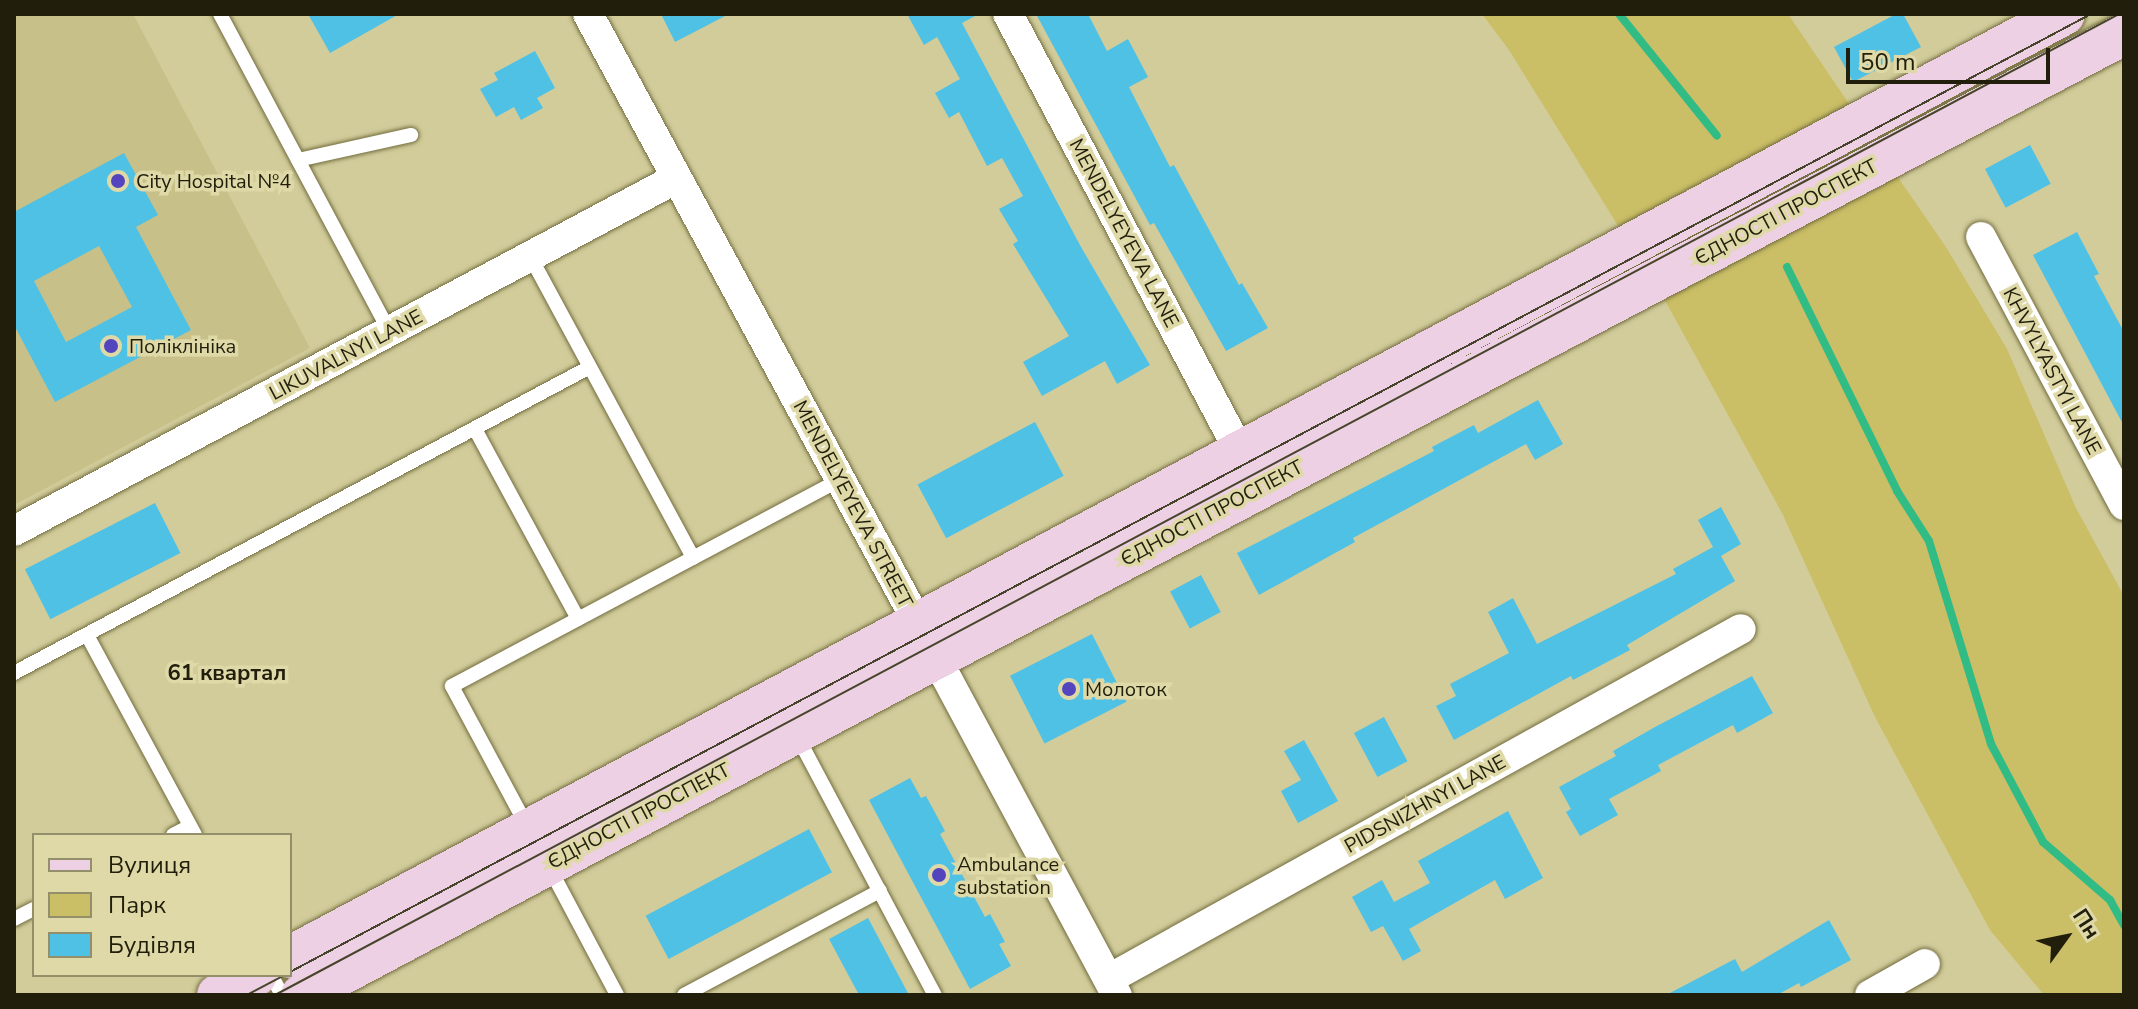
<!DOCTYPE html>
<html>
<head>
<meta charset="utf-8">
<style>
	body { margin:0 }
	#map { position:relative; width:2138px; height:1009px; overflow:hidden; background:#d2cc9b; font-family:"Nunito Sans",sans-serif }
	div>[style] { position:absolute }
	.built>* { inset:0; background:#c7c088 }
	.green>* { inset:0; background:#cabe66 }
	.stream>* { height:8px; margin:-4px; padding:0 4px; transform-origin:4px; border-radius:4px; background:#31bb85 }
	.building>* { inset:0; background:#4fc1e4; transform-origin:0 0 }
	.roads { filter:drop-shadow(0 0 2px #736d3f) drop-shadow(0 0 2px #736d3f) }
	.lane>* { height:14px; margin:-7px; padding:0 7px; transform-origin:7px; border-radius:7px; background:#fff }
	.street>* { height:30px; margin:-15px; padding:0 15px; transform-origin:15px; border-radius:15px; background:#fff }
	.secondary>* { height:42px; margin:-21px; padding:0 21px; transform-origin:21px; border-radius:21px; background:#eed0e4 }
	.tram>* { height:2px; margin:-1px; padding:0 1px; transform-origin:1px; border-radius:1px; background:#46442a }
	.dots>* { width:22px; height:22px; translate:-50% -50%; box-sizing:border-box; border:4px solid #dfd9a8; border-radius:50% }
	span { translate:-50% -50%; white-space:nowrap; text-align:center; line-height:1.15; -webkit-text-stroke:7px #dfd9a8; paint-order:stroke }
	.poi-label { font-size:20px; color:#211f0c }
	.left { translate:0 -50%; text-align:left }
	.street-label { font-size:20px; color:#211f0c }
	.neighbourhood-label { font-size:22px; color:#211f0c; font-weight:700 }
	.frame { position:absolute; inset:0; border:16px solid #211f0c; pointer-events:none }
	.legend { position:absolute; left:32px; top:833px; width:260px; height:144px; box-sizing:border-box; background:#dfd9a8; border:2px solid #938f6a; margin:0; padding:10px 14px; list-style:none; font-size:24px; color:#211f0c }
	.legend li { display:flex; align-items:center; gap:16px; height:40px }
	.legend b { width:40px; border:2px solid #938f6a }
	.north { position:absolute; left:2026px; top:897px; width:80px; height:80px; -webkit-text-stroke:6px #dfd9a8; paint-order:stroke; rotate:57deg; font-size:22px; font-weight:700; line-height:32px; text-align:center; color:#211f0c }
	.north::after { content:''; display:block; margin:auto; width:28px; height:36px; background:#211f0c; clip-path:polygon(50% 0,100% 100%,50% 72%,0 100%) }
	.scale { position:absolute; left:1846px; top:48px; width:204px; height:36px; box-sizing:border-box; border:4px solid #211f0c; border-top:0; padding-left:10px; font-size:24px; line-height:28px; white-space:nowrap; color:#211f0c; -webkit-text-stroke:6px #dfd9a8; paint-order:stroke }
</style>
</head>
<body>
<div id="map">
	<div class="built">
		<i style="clip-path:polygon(14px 14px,133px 14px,310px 348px,14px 505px)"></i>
	</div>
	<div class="green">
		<i style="clip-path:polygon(1482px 14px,1788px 14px,1856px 114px,1625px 237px,1509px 50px)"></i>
		<i style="clip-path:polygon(1888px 163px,1946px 247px,2007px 349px,2076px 508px,2124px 596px,2124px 995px,2044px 995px,1990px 930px,1875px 717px,1782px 513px,1657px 286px)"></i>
	</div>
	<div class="stream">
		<i style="left:1619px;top:14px;width:156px;rotate:51.2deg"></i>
		<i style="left:1787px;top:267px;width:250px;rotate:63.8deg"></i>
		<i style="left:1897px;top:491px;width:59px;rotate:57.4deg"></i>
		<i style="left:1929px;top:541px;width:212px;rotate:73deg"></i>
		<i style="left:1991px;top:744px;width:111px;rotate:62deg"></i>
		<i style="left:2043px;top:842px;width:89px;rotate:40.9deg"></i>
		<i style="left:2110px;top:900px;width:29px;rotate:61deg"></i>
	</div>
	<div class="building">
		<i style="clip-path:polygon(308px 14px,399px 14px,330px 53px)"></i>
		<i style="clip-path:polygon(661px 14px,729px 14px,675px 42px)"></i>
		<i style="clip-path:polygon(907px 14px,979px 14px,962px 23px,1081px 247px,1150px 365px,1117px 384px,1105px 361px,1042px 396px,1023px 362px,1069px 336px,1013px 244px,1018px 241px,999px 209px,1023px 196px,1002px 158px,987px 166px,959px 112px,949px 118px,935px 93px,960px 79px,937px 37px,924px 45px)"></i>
		<i style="clip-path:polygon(1036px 14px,1088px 14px,1107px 51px,1128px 39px,1148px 77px,1129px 87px,1170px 167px,1174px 165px,1239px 285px,1242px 283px,1268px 328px,1226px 351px,1154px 223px,1150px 225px)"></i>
		<i style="clip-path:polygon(1896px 14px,1903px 14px,1921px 47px,1853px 82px,1834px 47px)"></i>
		<i style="clip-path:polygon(535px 51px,555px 88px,537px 98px,543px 108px,521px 120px,514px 107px,496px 117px,480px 89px,498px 80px,494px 73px)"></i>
		<i style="left:2030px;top:145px;width:44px;height:51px;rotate:62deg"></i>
		<i style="clip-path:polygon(evenodd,124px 153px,158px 215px,136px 227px,191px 330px,55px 402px,14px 325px,14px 212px,124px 153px,99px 246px,132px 307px,66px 342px,34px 281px,99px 246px)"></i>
		<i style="clip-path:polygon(2077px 232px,2099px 274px,2094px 276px,2124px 332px,2124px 426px,2033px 255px)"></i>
		<i style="clip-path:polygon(1538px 400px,1563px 444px,1535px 460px,1526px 444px,1353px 538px,1355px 542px,1259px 595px,1237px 553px,1434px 451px,1432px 447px,1474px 425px,1478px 433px)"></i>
		<i style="left:1035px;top:422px;width:61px;height:133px;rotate:62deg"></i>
		<i style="left:155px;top:503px;width:56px;height:146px;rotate:63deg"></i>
		<i style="clip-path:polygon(1721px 507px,1741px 544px,1721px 556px,1735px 581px,1627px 645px,1630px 650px,1573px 680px,1571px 676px,1454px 740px,1436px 706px,1456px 696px,1450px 684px,1509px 653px,1488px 612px,1513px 598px,1537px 644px,1676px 574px,1673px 569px,1713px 547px,1698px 520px)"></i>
		<i style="left:1201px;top:575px;width:42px;height:35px;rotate:62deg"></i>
		<i style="left:1092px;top:634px;width:76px;height:92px;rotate:63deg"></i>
		<i style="clip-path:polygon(1752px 676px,1773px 713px,1737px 733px,1733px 725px,1658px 765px,1661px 771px,1609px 799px,1618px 815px,1580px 836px,1566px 812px,1571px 809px,1559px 787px,1616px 756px,1613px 751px,1655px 727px)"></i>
		<i style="left:1384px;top:717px;width:50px;height:34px;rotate:62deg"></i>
		<i style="clip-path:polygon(1304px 740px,1338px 801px,1298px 823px,1281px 791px,1301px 780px,1284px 751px)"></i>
		<i style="clip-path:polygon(910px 778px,921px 798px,926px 796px,945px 831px,940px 834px,985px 917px,990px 914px,1005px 942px,999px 944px,1011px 966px,970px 989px,869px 800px)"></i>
		<i style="clip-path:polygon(1508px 811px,1543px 878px,1505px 899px,1495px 880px,1409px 929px,1421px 951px,1403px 961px,1383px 926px,1371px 932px,1352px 897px,1382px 880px,1394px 902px,1430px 883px,1418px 861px)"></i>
		<i style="left:809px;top:829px;width:49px;height:185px;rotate:62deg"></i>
		<i style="clip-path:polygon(868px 918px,909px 995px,859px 995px,829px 939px)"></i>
		<i style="clip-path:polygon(1829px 920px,1851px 960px,1801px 987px,1799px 983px,1777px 995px,1666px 995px,1735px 959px,1742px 972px)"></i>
	</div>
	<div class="roads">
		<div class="lane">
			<i style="left:220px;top:14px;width:359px;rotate:61.9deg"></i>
			<i style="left:298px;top:160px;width:116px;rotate:-12.5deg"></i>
			<i style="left:530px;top:256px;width:343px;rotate:61.6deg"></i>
			<i style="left:475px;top:429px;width:216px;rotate:61.5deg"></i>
			<i style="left:87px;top:635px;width:227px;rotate:61.6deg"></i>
			<i style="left:14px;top:673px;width:652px;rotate:-27.98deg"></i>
			<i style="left:796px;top:734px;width:296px;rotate:62deg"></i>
			<i style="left:528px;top:828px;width:161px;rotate:-118.2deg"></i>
			<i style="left:452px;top:686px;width:439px;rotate:-28deg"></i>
			<i style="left:173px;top:835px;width:19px;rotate:-28deg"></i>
			<i style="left:549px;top:867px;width:145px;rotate:62deg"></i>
			<i style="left:14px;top:919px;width:22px;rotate:-27deg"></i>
			<i style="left:271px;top:975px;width:23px;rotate:61deg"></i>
			<i style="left:684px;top:995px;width:222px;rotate:-28deg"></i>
		</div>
		<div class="street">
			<i style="left:588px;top:14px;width:693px;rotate:61.55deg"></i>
			<i style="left:1008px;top:14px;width:496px;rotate:62.1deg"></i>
			<i style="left:1981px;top:237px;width:304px;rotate:61.9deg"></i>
			<i style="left:14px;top:531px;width:751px;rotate:-28.03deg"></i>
			<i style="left:936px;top:658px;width:383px;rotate:61.8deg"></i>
			<i style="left:1109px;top:979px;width:722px;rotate:-28.98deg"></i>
			<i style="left:1870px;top:995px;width:63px;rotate:-29.4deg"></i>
		</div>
		<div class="secondary">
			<i style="left:290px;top:957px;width:2009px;rotate:-27.99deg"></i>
			<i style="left:218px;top:995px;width:43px;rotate:-27.8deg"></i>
			<i style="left:302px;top:995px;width:718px;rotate:-27.99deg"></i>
			<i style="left:936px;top:658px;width:1342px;rotate:-27.71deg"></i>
		</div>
	</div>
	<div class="tram">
		<i style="left:290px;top:972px;width:2040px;rotate:-28.01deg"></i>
		<i style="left:247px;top:995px;width:43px;rotate:-27.8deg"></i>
		<i style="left:275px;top:995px;width:2089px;rotate:-28.01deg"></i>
	</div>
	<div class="dots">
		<i style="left:118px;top:181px;background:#5245bd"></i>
		<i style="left:111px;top:346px;background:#5245bd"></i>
		<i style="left:1069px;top:689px;background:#5245bd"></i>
		<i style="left:939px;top:875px;background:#5245bd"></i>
	</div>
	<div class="poi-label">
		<span class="left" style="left:136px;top:181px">City Hospital №4</span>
		<span class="left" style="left:129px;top:346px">Поліклініка</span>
		<span class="left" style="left:1085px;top:689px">Молоток</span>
		<span class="left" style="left:957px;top:876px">Ambulance<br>substation</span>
	</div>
	<div class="street-label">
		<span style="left:1786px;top:212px;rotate:-28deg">ЄДНОСТІ ПРОСПЕКТ</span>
		<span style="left:1124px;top:233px;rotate:62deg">MENDELYEYEVA LANE</span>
		<span style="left:346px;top:355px;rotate:-28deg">LIKUVALNYI LANE</span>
		<span style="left:2052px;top:371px;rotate:62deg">KHVYLYASTYI LANE</span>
		<span style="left:853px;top:504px;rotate:62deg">MENDELYEYEVA STREET</span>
		<span style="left:1212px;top:513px;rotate:-28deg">ЄДНОСТІ ПРОСПЕКТ</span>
		<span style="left:1425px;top:804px;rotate:-29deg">PIDSNIZHNYI LANE</span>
		<span style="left:639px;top:816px;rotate:-28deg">ЄДНОСТІ ПРОСПЕКТ</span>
	</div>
	<div class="neighbourhood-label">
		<span style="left:227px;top:674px">61 квартал</span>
	</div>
	<div class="frame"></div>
	<ul class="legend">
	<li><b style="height:10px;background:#eed0e4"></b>Вулиця</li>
	<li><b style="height:22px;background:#cabe66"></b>Парк</li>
	<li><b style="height:22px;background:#4fc1e4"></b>Будівля</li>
	</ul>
	<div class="north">Пн</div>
	<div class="scale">50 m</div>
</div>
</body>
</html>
